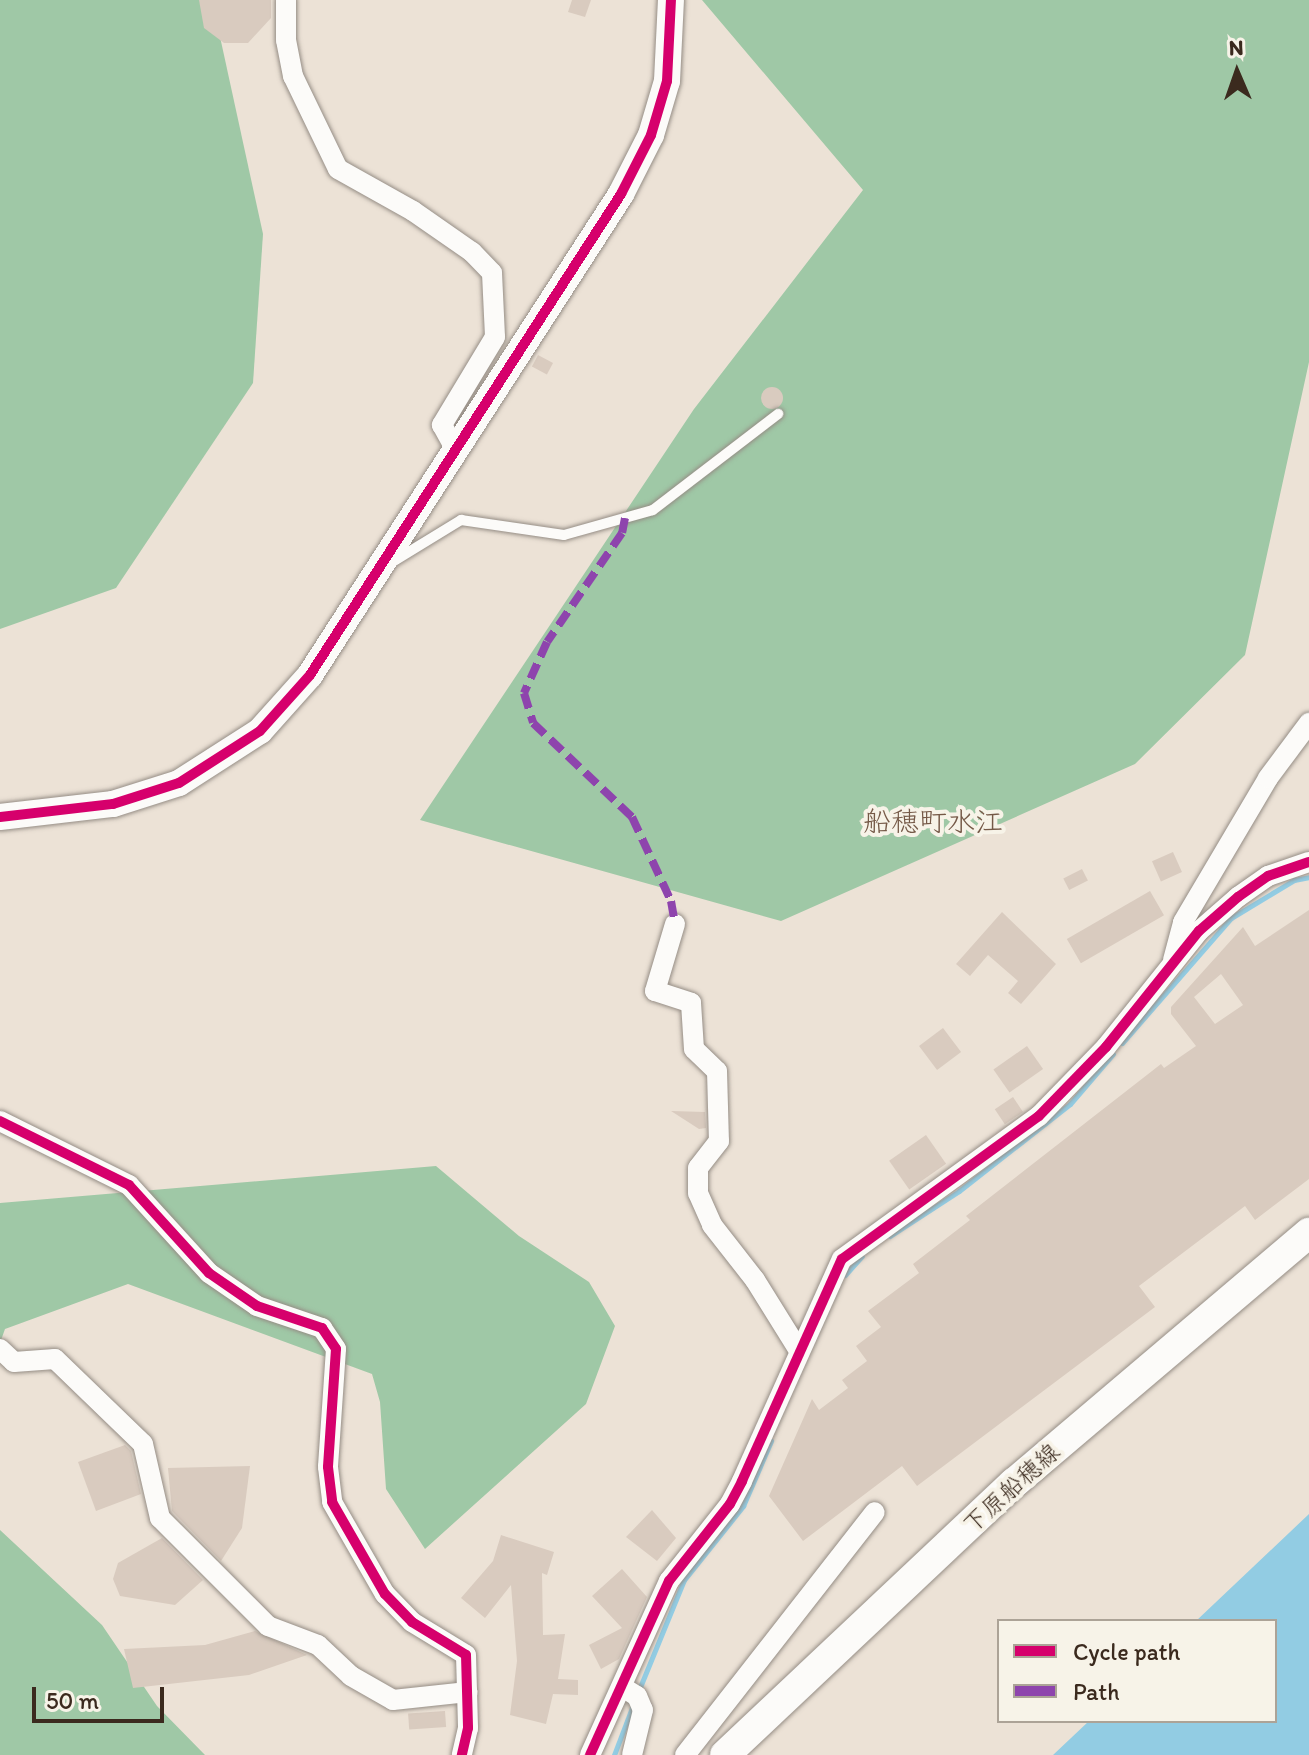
<!DOCTYPE html>
<html>
<head>
<meta charset="utf-8">
<style>
	body { margin:0 }
	#map { position:relative; width:1309px; height:1755px; overflow:hidden; background:#ece2d6; font-family:Itim,"Klee One",sans-serif }
	div>[style] { position:absolute }
	.forest>* { inset:0; background:#9fc8a6 }
	.water>* { inset:0; background:#92cce3 }
	.stream>* { height:5px; margin:-2.5px; padding:0 2.5px; transform-origin:2.5px; border-radius:2.5px; background:#92cce3 }
	.building>* { inset:0; background:#d9cbbf; transform-origin:0 0 }
	.round { border-radius:50% }
	.roads { filter:drop-shadow(0 0 2px #958d85) drop-shadow(0 0 2px #958d85) }
	.service>* { height:10px; margin:-5px; padding:0 5px; transform-origin:5px; border-radius:5px; background:#fcfbf9 }
	.minor>* { height:20px; margin:-10px; padding:0 10px; transform-origin:10px; border-radius:10px; background:#fcfbf9 }
	.tertiary>* { height:26px; margin:-13px; padding:0 13px; transform-origin:13px; border-radius:13px; background:#fcfbf9 }
	.secondary>* { height:30px; margin:-15px; padding:0 15px; transform-origin:15px; border-radius:15px; background:#fcfbf9 }
	.quiet>* { height:8px; margin-top:-4px; transform-origin:0; background:repeating-linear-gradient(90deg,#8e44ad 0 16px,transparent 0 24px) }
	.cycleway>* { height:10px; margin:-5px; padding:0 5px; transform-origin:5px; border-radius:5px; background:#d6006c }
	span { translate:-50% -50%; white-space:nowrap; text-align:center; line-height:1.15; -webkit-text-stroke:8px #f7f3e8; paint-order:stroke }
	.street-label { font-size:24px; color:#3b2a1e }
	.quarter-label { font-size:28px; color:#755947 }
	.legend { position:absolute; left:997px; top:1619px; width:280px; height:104px; box-sizing:border-box; background:#f7f3e8; border:2px solid #aca397; margin:0; padding:10px 14px; list-style:none; font-size:24px; color:#3b2a1e }
	.legend li { display:flex; align-items:center; gap:16px; height:40px }
	.legend b { width:40px; border:2px solid #aca397 }
	.north { position:absolute; left:1197px; top:32px; width:80px; height:80px; -webkit-text-stroke:6px #f7f3e8; paint-order:stroke; rotate:358deg; font-size:22px; font-weight:700; line-height:32px; text-align:center; color:#3b2a1e }
	.north::after { content:''; display:block; margin:auto; width:28px; height:36px; background:#3b2a1e; clip-path:polygon(50% 0,100% 100%,50% 72%,0 100%) }
	.scale { position:absolute; left:32px; top:1687px; width:132px; height:36px; box-sizing:border-box; border:4px solid #3b2a1e; border-top:0; padding-left:10px; font-size:24px; line-height:28px; white-space:nowrap; color:#3b2a1e; -webkit-text-stroke:6px #f7f3e8; paint-order:stroke }
</style>
</head>
<body>
<div id="map">
	<div class="forest">
		<i style="clip-path:polygon(0 0,212px 0,263px 234px,253px 383px,116px 588px,0 629px)"></i>
		<i style="clip-path:polygon(702px 0,1309px 0,1309px 362px,1245px 655px,1135px 764px,781px 921px,420px 820px,694px 409px,863px 190px)"></i>
		<i style="clip-path:polygon(436px 1166px,519px 1236px,589px 1282px,615px 1326px,586px 1404px,425px 1549px,386px 1489px,380px 1402px,372px 1374px,128px 1284px,5px 1329px,0 1343px,0 1203px)"></i>
		<i style="clip-path:polygon(0 1530px,102px 1625px,157px 1706px,205px 1755px,0 1755px)"></i>
	</div>
	<div class="water">
		<i style="clip-path:polygon(1309px 1514px,1309px 1755px,1053px 1755px,1089px 1721px,1275px 1721px,1275px 1621px,1196px 1621px)"></i>
	</div>
	<div class="stream">
		<i style="left:1122px;top:1043px;width:166px;rotate:-48.9deg"></i>
		<i style="left:1231px;top:918px;width:74px;rotate:-31.1deg"></i>
		<i style="left:1294px;top:880px;width:15px;rotate:-11deg"></i>
		<i style="left:890px;top:1236px;width:82px;rotate:-33.1deg"></i>
		<i style="left:959px;top:1191px;width:141px;rotate:-38.1deg"></i>
		<i style="left:1070px;top:1104px;width:66px;rotate:-49.3deg"></i>
		<i style="left:845px;top:1275px;width:25px;rotate:-48deg"></i>
		<i style="left:638px;top:1692px;width:121px;rotate:-67.7deg"></i>
		<i style="left:684px;top:1580px;width:95px;rotate:-51.4deg"></i>
		<i style="left:743px;top:1506px;width:71px;rotate:-66.7deg"></i>
		<i style="left:614px;top:1755px;width:53px;rotate:-69.2deg"></i>
	</div>
	<div class="building">
		<i style="clip-path:polygon(199px 0,271px 0,271px 18px,248px 43px,224px 43px,204px 28px)"></i>
		<i style="clip-path:polygon(572px 0,591px 0,585px 17px,568px 12px)"></i>
		<i style="left:538px;top:355px;width:17px;height:13px;rotate:28deg"></i>
		<i class="round" style="left:761px;top:387px;width:22px;height:22px"></i>
		<i style="left:1173px;top:852px;width:22px;height:23px;rotate:66deg"></i>
		<i style="left:1082px;top:869px;width:13px;height:21px;rotate:63deg"></i>
		<i style="left:1150px;top:891px;width:28px;height:96px;rotate:60deg"></i>
		<i style="clip-path:polygon(evenodd,1309px 910px,1309px 1179px,1255px 1220px,1245px 1206px,1139px 1286px,1155px 1307px,917px 1486px,902px 1466px,803px 1541px,769px 1496px,812px 1399px,819px 1410px,848px 1388px,842px 1380px,867px 1361px,856px 1346px,881px 1327px,868px 1311px,919px 1273px,913px 1264px,970px 1220px,966px 1216px,1161px 1064px,1164px 1068px,1196px 1046px,1171px 1014px,1171px 1007px,1243px 927px,1255px 946px,1309px 910px,1221px 974px,1243px 1005px,1215px 1024px,1194px 997px,1221px 974px)"></i>
		<i style="clip-path:polygon(1002px 912px,1056px 964px,1021px 1004px,1008px 993px,1018px 981px,988px 955px,970px 976px,956px 964px)"></i>
		<i style="left:943px;top:1028px;width:30px;height:30px;rotate:53deg"></i>
		<i style="left:1027px;top:1046px;width:28px;height:41px;rotate:55deg"></i>
		<i style="left:1013px;top:1097px;width:18px;height:22px;rotate:56deg"></i>
		<i style="clip-path:polygon(671px 1111px,705px 1112px,706px 1128px,699px 1129px)"></i>
		<i style="left:926px;top:1135px;width:35px;height:45px;rotate:55deg"></i>
		<i style="clip-path:polygon(125px 1445px,131px 1451px,141px 1494px,96px 1511px,78px 1462px)"></i>
		<i style="clip-path:polygon(250px 1466px,242px 1528px,221px 1561px,172px 1511px,168px 1468px)"></i>
		<i style="clip-path:polygon(652px 1510px,676px 1538px,657px 1561px,626px 1537px)"></i>
		<i style="clip-path:polygon(501px 1535px,554px 1552px,547px 1575px,542px 1573px,543px 1635px,565px 1634px,558px 1679px,578px 1680px,578px 1695px,553px 1694px,546px 1724px,510px 1715px,517px 1661px,511px 1585px,485px 1618px,461px 1598px,493px 1561px)"></i>
		<i style="clip-path:polygon(162px 1538px,203px 1580px,175px 1605px,120px 1596px,113px 1579px,118px 1563px)"></i>
		<i style="clip-path:polygon(622px 1569px,647px 1597px,619px 1659px,601px 1669px,589px 1645px,622px 1628px,592px 1596px)"></i>
		<i style="clip-path:polygon(255px 1631px,307px 1655px,249px 1675px,133px 1688px,124px 1649px,205px 1645px)"></i>
		<i style="left:445px;top:1711px;width:16px;height:37px;rotate:86deg"></i>
	</div>
	<div class="roads">
		<div class="service">
			<i style="left:394px;top:561px;width:79px;rotate:-31.5deg"></i>
			<i style="left:461px;top:520px;width:104px;rotate:8.3deg"></i>
			<i style="left:564px;top:535px;width:92px;rotate:-15.7deg"></i>
			<i style="left:653px;top:510px;width:158px;rotate:-37.5deg"></i>
		</div>
		<div class="minor">
			<i style="left:286px;top:0;width:40px;rotate:90deg"></i>
			<i style="left:286px;top:40px;width:37px;rotate:79deg"></i>
			<i style="left:293px;top:76px;width:103px;rotate:64.2deg"></i>
			<i style="left:338px;top:169px;width:86px;rotate:29.2deg"></i>
			<i style="left:413px;top:211px;width:72px;rotate:34.8deg"></i>
			<i style="left:472px;top:252px;width:29px;rotate:46deg"></i>
			<i style="left:492px;top:273px;width:64px;rotate:87.3deg"></i>
			<i style="left:495px;top:337px;width:103px;rotate:121.1deg"></i>
			<i style="left:442px;top:425px;width:29px;rotate:61deg"></i>
			<i style="left:675px;top:924px;width:70px;rotate:106.6deg"></i>
			<i style="left:655px;top:991px;width:38px;rotate:18deg"></i>
			<i style="left:691px;top:1003px;width:46px;rotate:86.3deg"></i>
			<i style="left:694px;top:1049px;width:32px;rotate:44deg"></i>
			<i style="left:717px;top:1071px;width:70px;rotate:88.4deg"></i>
			<i style="left:719px;top:1141px;width:34px;rotate:128deg"></i>
			<i style="left:698px;top:1168px;width:25px;rotate:90deg"></i>
			<i style="left:698px;top:1193px;width:35px;rotate:66deg"></i>
			<i style="left:712px;top:1225px;width:70px;rotate:52deg"></i>
			<i style="left:755px;top:1280px;width:81px;rotate:58.1deg"></i>
			<i style="left:1173px;top:960px;width:39px;rotate:-75deg"></i>
			<i style="left:1183px;top:922px;width:167px;rotate:-59.4deg"></i>
			<i style="left:1268px;top:778px;width:69px;rotate:-53.3deg"></i>
			<i style="left:0;top:1121px;width:144px;rotate:26.4deg"></i>
			<i style="left:129px;top:1185px;width:119px;rotate:47.7deg"></i>
			<i style="left:209px;top:1273px;width:58px;rotate:34.5deg"></i>
			<i style="left:257px;top:1306px;width:69px;rotate:18.7deg"></i>
			<i style="left:322px;top:1328px;width:25px;rotate:56deg"></i>
			<i style="left:336px;top:1349px;width:118px;rotate:93.9deg"></i>
			<i style="left:328px;top:1467px;width:35px;rotate:83deg"></i>
			<i style="left:332px;top:1502px;width:106px;rotate:60.1deg"></i>
			<i style="left:385px;top:1594px;width:39px;rotate:46deg"></i>
			<i style="left:412px;top:1622px;width:63px;rotate:31.4deg"></i>
			<i style="left:466px;top:1655px;width:73px;rotate:88.4deg"></i>
			<i style="left:468px;top:1728px;width:28px;rotate:103deg"></i>
			<i style="left:0;top:1349px;width:19px;rotate:43deg"></i>
			<i style="left:14px;top:1362px;width:41px;rotate:-4.2deg"></i>
			<i style="left:55px;top:1359px;width:122px;rotate:44deg"></i>
			<i style="left:143px;top:1444px;width:76px;rotate:77.1deg"></i>
			<i style="left:160px;top:1518px;width:153px;rotate:45deg"></i>
			<i style="left:268px;top:1626px;width:53px;rotate:20.8deg"></i>
			<i style="left:318px;top:1645px;width:45px;rotate:43.2deg"></i>
			<i style="left:351px;top:1676px;width:48px;rotate:29.7deg"></i>
			<i style="left:393px;top:1700px;width:75px;rotate:-6.1deg"></i>
			<i style="left:624px;top:1688px;width:15px;rotate:32deg"></i>
			<i style="left:637px;top:1696px;width:15px;rotate:67deg"></i>
			<i style="left:643px;top:1710px;width:46px;rotate:103.7deg"></i>
			<i style="left:590px;top:1755px;width:191px;rotate:-65.6deg"></i>
			<i style="left:669px;top:1581px;width:98px;rotate:-51.6deg"></i>
			<i style="left:730px;top:1504px;width:26px;rotate:-62deg"></i>
			<i style="left:742px;top:1481px;width:243px;rotate:-65.8deg"></i>
			<i style="left:842px;top:1259px;width:243px;rotate:-36deg"></i>
			<i style="left:1039px;top:1116px;width:96px;rotate:-45.8deg"></i>
			<i style="left:1106px;top:1047px;width:149px;rotate:-51.3deg"></i>
			<i style="left:1199px;top:931px;width:52px;rotate:-41.1deg"></i>
			<i style="left:1238px;top:897px;width:37px;rotate:-35deg"></i>
			<i style="left:1268px;top:876px;width:43px;rotate:-18.9deg"></i>
			<i style="left:685px;top:1755px;width:308px;rotate:-52deg"></i>
		</div>
		<div class="tertiary">
			<i style="left:0;top:817px;width:114px;rotate:-6.6deg"></i>
			<i style="left:113px;top:804px;width:69px;rotate:-17.7deg"></i>
			<i style="left:179px;top:783px;width:96px;rotate:-32.7deg"></i>
			<i style="left:260px;top:731px;width:75px;rotate:-48.2deg"></i>
			<i style="left:310px;top:675px;width:573px;rotate:-57.11deg"></i>
			<i style="left:621px;top:194px;width:66px;rotate:-63deg"></i>
			<i style="left:651px;top:135px;width:56px;rotate:-73.5deg"></i>
			<i style="left:667px;top:81px;width:81px;rotate:-87.2deg"></i>
		</div>
		<div class="secondary">
			<i style="left:725px;top:1755px;width:397px;rotate:-43.3deg"></i>
			<i style="left:1014px;top:1483px;width:387px;rotate:-40.3deg"></i>
		</div>
	</div>
	<div class="quiet">
		<i style="left:625px;top:518px;width:15px;rotate:101deg"></i>
		<i style="left:622px;top:533px;width:132px;rotate:124.5deg"></i>
		<i style="left:547px;top:642px;width:56px;rotate:114.3deg"></i>
		<i style="left:524px;top:693px;width:31px;rotate:73deg"></i>
		<i style="left:533px;top:723px;width:137px;rotate:43.5deg"></i>
		<i style="left:632px;top:817px;width:93px;rotate:65.1deg"></i>
		<i style="left:671px;top:901px;width:23px;rotate:80deg"></i>
	</div>
	<div class="cycleway">
		<i style="left:0;top:817px;width:114px;rotate:-6.6deg"></i>
		<i style="left:113px;top:804px;width:69px;rotate:-17.7deg"></i>
		<i style="left:179px;top:783px;width:96px;rotate:-32.7deg"></i>
		<i style="left:260px;top:731px;width:75px;rotate:-48.2deg"></i>
		<i style="left:310px;top:675px;width:573px;rotate:-57.11deg"></i>
		<i style="left:621px;top:194px;width:66px;rotate:-63deg"></i>
		<i style="left:651px;top:135px;width:56px;rotate:-73.5deg"></i>
		<i style="left:667px;top:81px;width:81px;rotate:-87.2deg"></i>
		<i style="left:0;top:1121px;width:144px;rotate:26.4deg"></i>
		<i style="left:129px;top:1185px;width:119px;rotate:47.7deg"></i>
		<i style="left:209px;top:1273px;width:58px;rotate:34.5deg"></i>
		<i style="left:257px;top:1306px;width:69px;rotate:18.7deg"></i>
		<i style="left:322px;top:1328px;width:25px;rotate:56deg"></i>
		<i style="left:336px;top:1349px;width:118px;rotate:93.9deg"></i>
		<i style="left:328px;top:1467px;width:35px;rotate:83deg"></i>
		<i style="left:332px;top:1502px;width:106px;rotate:60.1deg"></i>
		<i style="left:385px;top:1594px;width:39px;rotate:46deg"></i>
		<i style="left:412px;top:1622px;width:63px;rotate:31.4deg"></i>
		<i style="left:466px;top:1655px;width:73px;rotate:88.4deg"></i>
		<i style="left:468px;top:1728px;width:28px;rotate:103deg"></i>
		<i style="left:590px;top:1755px;width:191px;rotate:-65.6deg"></i>
		<i style="left:669px;top:1581px;width:98px;rotate:-51.6deg"></i>
		<i style="left:730px;top:1504px;width:26px;rotate:-62deg"></i>
		<i style="left:742px;top:1481px;width:243px;rotate:-65.8deg"></i>
		<i style="left:842px;top:1259px;width:243px;rotate:-36deg"></i>
		<i style="left:1039px;top:1116px;width:96px;rotate:-45.8deg"></i>
		<i style="left:1106px;top:1047px;width:149px;rotate:-51.3deg"></i>
		<i style="left:1199px;top:931px;width:52px;rotate:-41.1deg"></i>
		<i style="left:1238px;top:897px;width:37px;rotate:-35deg"></i>
		<i style="left:1268px;top:876px;width:43px;rotate:-18.9deg"></i>
	</div>
	<div class="street-label">
		<span style="left:1011px;top:1488px;rotate:-42deg">下原船穂線</span>
	</div>
	<div class="quarter-label">
		<span style="left:933px;top:821px">船穂町水江</span>
	</div>
	<ul class="legend">
	<li><b style="height:10px;background:#d6006c"></b>Cycle path</li>
	<li><b style="height:10px;background:#8e44ad"></b>Path</li>
	</ul>
	<div class="north">N</div>
	<div class="scale">50 m</div>
</div>
</body>
</html>
